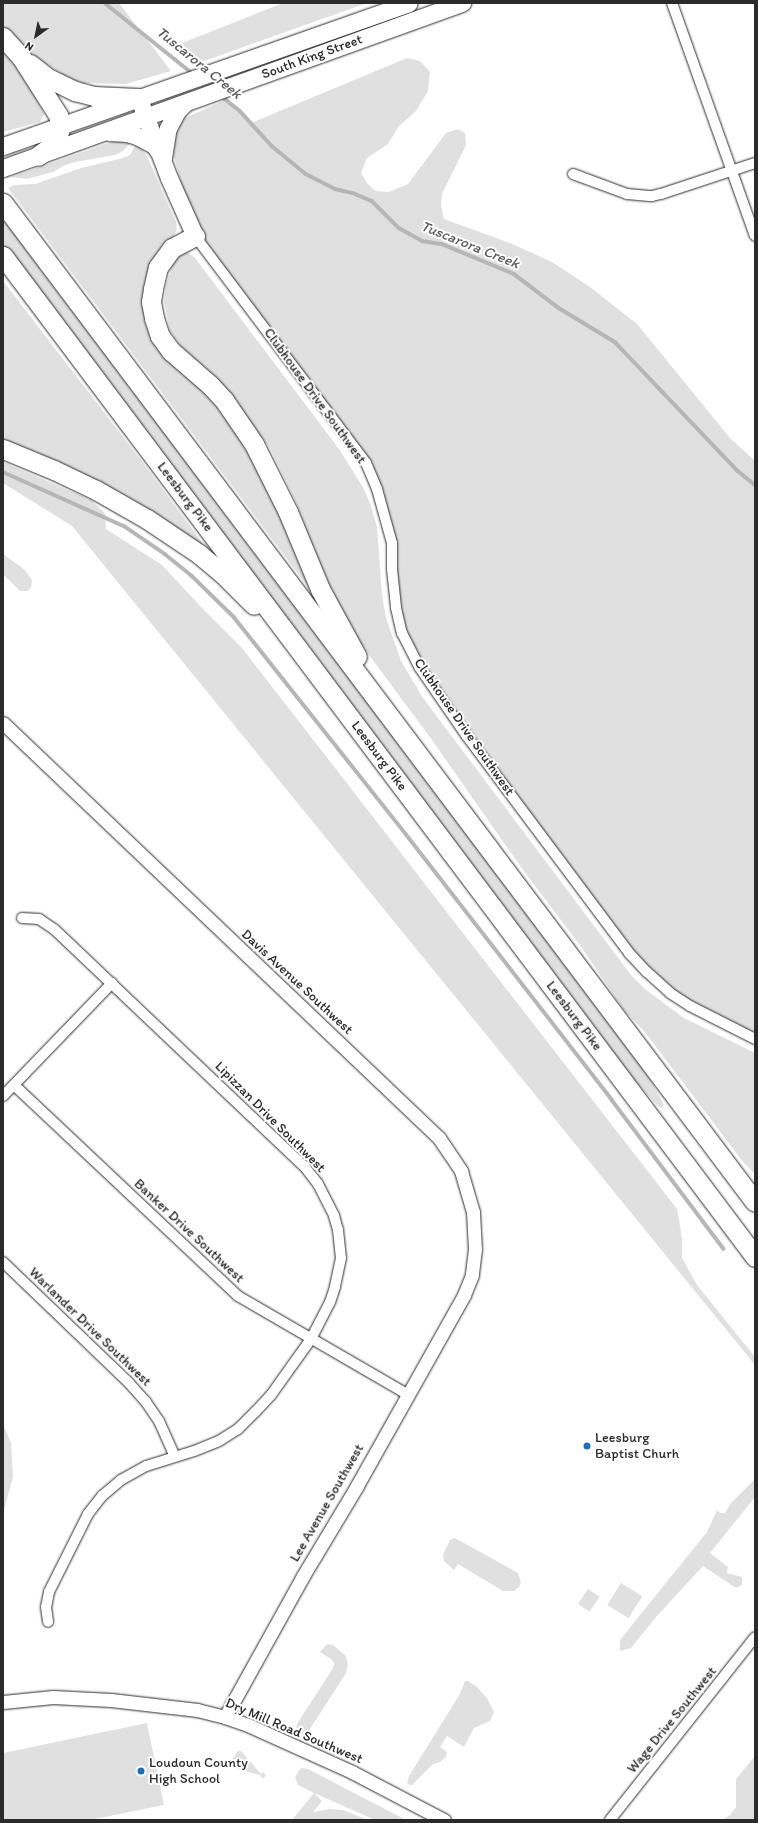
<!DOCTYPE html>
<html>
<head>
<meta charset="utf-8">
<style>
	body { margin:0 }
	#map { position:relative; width:758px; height:1823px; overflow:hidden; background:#fff; font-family:Itim,sans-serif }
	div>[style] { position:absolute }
	.green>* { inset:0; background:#e0e0e0; transform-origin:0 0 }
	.stream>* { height:3.5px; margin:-1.75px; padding:0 1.75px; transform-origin:1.75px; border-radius:1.75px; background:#b6b6b6 }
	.roads { filter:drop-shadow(0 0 1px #2b2b2b) drop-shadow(0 0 1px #2b2b2b) }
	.minor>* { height:10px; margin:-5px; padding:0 5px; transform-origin:5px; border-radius:5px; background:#fff }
	.tertiary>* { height:13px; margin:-6.5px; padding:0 6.5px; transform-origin:6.5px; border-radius:6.5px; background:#fff }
	.trunk>* { height:17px; margin:-8.5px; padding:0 8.5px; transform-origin:8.5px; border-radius:8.5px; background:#fff }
	.motorway>* { height:19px; margin:-9.5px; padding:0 9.5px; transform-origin:9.5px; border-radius:9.5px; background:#fff }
	.dots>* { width:11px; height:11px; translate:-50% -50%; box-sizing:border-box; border:2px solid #fff; border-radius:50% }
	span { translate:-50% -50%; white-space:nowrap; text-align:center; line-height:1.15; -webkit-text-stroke:4px #fff; paint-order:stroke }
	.street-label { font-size:14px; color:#2b2b2b }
	.poi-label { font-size:14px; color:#2b2b2b }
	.left { translate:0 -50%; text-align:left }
	.water-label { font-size:15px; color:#5c5c5c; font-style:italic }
	.frame { position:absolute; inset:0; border:4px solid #2b2b2b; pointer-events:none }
	.north { position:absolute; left:16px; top:16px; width:40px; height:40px; -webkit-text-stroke:3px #fff; paint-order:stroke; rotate:213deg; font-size:11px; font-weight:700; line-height:16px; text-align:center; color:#2b2b2b }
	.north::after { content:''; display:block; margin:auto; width:14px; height:18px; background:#2b2b2b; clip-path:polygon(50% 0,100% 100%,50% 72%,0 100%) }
</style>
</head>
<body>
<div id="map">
	<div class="green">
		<i style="clip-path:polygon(3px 3px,119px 3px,171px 71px,126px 84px,83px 83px,68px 78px,40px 60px,3px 26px)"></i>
		<i style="clip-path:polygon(283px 3px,367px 3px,196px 64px,182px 43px)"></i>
		<i style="clip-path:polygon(3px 52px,24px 76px,44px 114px,40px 122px,3px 132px)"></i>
		<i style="clip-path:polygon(407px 58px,420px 61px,430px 72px,428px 91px,416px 111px,399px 126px,388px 144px,367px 158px,361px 173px,367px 183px,375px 191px,389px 192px,408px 184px,446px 133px,458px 129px,465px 133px,466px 145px,442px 194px,441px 206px,444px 219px,510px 243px,552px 262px,590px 287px,637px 324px,730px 438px,755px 461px,755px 1039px,690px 1006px,647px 972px,420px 668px,396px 608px,391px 537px,356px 450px,195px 236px,172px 149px,177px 127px,183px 119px,227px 99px,251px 123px)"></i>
		<i style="clip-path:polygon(120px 139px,126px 139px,130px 143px,123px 151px,115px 155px,75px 162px,65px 165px,53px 172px,27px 179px,11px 177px)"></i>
		<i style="clip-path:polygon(137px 143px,147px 156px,176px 222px,177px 229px,145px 298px,208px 393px,250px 445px,314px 595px,8px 188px,14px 185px,35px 184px,81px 168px,123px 158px,130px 155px)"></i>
		<i style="clip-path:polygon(3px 218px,646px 1072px,664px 1105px,661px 1108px,657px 1105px,612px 1055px,3px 248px)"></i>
		<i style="clip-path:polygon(185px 250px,195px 258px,339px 449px,364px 489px,371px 506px,377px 527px,382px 595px,386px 618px,401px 661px,423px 698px,631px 975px,645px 989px,684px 1018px,755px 1053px,755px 1174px,743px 1162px,644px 1031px,623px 1009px,582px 948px,523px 870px,432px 740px,355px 636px,323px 575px,297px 504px,270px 448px,233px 399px,185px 352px,170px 331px,164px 301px,166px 286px,174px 259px)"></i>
		<i style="clip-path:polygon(3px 281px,150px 472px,224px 572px,3px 445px)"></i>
		<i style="clip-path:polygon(3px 462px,91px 500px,105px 513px,106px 529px,162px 565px,203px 609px,242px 648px,677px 1209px,682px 1238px,682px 1258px,697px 1285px,755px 1357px,755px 1365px,72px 526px,3px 483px)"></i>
		<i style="clip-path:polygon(3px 554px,25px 570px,32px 580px,31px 587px,28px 591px,20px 591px,3px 574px)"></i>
		<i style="clip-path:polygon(3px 1424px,11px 1443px,13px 1477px,3px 1513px)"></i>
		<i style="clip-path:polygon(755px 1479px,755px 1497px,710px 1553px,728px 1567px,727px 1573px,742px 1577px,742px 1585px,736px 1588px,703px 1566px,656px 1617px,631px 1648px,620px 1651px,620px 1640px,707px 1532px,717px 1510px,720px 1513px,725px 1513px,731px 1503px)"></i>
		<i style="clip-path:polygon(455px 1538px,518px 1573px,521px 1583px,519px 1587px,514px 1591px,503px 1591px,458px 1564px,454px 1570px,444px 1561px,443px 1555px,450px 1540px)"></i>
		<i style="left:621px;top:1583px;width:25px;height:26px;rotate:32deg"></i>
		<i style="left:588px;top:1589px;width:14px;height:18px;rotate:34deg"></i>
		<i style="clip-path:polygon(327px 1644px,333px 1645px,346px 1656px,348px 1665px,346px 1673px,308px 1732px,302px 1734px,296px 1730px,297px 1724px,333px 1668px,334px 1663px,331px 1659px,320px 1652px)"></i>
		<i style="clip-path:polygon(465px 1681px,468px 1681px,477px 1687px,487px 1698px,494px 1712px,490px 1721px,474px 1728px,464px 1747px,447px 1736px,440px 1747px,447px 1752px,446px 1757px,440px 1762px,433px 1764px,412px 1785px,407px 1784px,409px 1776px,460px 1694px)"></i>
		<i style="clip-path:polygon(147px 1723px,164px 1805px,90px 1820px,3px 1820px,3px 1753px)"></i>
		<i style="clip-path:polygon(238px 1751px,241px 1751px,261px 1774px,262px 1772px,266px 1775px,263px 1779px,260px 1775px,230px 1767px,232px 1760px)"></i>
		<i style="clip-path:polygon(755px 1756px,755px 1820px,722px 1820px,730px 1815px,736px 1807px,736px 1779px)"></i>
		<i style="clip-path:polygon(301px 1768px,308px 1769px,406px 1820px,375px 1820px,314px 1793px,322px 1801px,313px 1812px,330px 1809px,343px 1810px,368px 1820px,292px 1820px,314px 1793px,298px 1785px,295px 1777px)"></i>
	</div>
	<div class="stream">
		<i style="left:105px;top:3px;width:112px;rotate:38.8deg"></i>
		<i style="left:221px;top:96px;width:24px;rotate:38deg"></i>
		<i style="left:240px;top:111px;width:47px;rotate:47.6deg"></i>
		<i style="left:272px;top:146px;width:44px;rotate:39.5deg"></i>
		<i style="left:306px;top:174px;width:33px;rotate:27deg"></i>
		<i style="left:335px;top:189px;width:18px;rotate:13deg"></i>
		<i style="left:353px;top:193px;width:21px;rotate:23deg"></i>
		<i style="left:372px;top:201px;width:38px;rotate:45deg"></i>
		<i style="left:399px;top:228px;width:26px;rotate:29deg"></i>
		<i style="left:422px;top:241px;width:20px;rotate:9deg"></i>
		<i style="left:442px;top:244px;width:78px;rotate:22.6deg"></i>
		<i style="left:514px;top:274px;width:56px;rotate:37.1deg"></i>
		<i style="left:559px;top:308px;width:66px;rotate:31.3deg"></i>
		<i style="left:615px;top:342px;width:178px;rotate:46.4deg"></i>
		<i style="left:738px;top:471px;width:22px;rotate:39deg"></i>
		<i style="left:3px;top:472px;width:133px;rotate:24.1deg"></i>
		<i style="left:124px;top:526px;width:50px;rotate:34.3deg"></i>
		<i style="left:165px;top:554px;width:35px;rotate:39deg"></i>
		<i style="left:192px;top:576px;width:59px;rotate:44.3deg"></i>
		<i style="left:234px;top:617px;width:277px;rotate:51.6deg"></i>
		<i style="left:406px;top:834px;width:336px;rotate:52.2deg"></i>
		<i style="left:612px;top:1100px;width:186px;rotate:53.1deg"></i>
	</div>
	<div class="roads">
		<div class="minor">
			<i style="left:672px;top:3px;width:247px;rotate:70.4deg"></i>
			<i style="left:573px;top:174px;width:58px;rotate:20.3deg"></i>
			<i style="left:627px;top:194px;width:25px;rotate:5deg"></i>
			<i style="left:652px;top:196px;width:9px;rotate:-13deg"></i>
			<i style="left:661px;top:194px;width:99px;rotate:-18.3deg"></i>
			<i style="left:195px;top:236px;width:284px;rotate:53deg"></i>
			<i style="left:366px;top:463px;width:28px;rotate:67deg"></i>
			<i style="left:377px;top:489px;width:56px;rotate:74.5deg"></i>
			<i style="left:392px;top:543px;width:26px;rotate:90deg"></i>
			<i style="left:392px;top:569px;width:39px;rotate:84deg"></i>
			<i style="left:396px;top:608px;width:26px;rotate:77deg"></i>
			<i style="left:402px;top:633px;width:39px;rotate:63deg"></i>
			<i style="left:420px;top:668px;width:81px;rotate:55.5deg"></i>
			<i style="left:466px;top:735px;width:272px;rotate:53.2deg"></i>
			<i style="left:629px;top:953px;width:26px;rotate:47deg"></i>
			<i style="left:647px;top:972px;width:31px;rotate:42deg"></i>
			<i style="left:670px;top:993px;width:24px;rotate:33deg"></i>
			<i style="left:690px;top:1006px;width:73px;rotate:26.9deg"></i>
			<i style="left:22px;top:918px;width:17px;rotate:3deg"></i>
			<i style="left:39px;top:919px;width:18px;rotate:34deg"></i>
			<i style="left:54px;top:929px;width:344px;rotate:43.5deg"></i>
			<i style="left:304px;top:1166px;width:23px;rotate:52deg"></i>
			<i style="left:318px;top:1184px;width:36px;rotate:63deg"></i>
			<i style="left:334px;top:1216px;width:15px;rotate:74deg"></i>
			<i style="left:338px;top:1230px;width:28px;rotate:84deg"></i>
			<i style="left:341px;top:1258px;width:30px;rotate:102deg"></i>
			<i style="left:335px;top:1287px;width:16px;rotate:108deg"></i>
			<i style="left:330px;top:1302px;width:42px;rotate:117.2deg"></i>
			<i style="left:311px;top:1339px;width:69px;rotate:125.5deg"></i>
			<i style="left:271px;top:1395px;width:23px;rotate:133deg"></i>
			<i style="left:255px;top:1412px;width:24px;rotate:135deg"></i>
			<i style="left:238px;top:1429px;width:22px;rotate:148deg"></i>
			<i style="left:219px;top:1441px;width:27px;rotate:158deg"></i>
			<i style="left:194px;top:1451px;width:50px;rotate:162.6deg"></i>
			<i style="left:146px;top:1466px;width:29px;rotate:151deg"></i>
			<i style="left:121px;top:1480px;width:25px;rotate:140deg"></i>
			<i style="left:102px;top:1496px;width:23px;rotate:128deg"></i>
			<i style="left:88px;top:1514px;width:87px;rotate:116.6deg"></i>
			<i style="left:49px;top:1592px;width:15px;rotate:101deg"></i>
			<i style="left:46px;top:1607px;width:15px;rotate:82deg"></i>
			<i style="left:14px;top:1085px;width:308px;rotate:43.3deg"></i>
			<i style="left:238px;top:1296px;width:195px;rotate:30.1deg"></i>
			<i style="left:3px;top:1096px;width:157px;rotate:-46deg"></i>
			<i style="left:3px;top:1262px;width:175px;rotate:43.8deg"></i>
			<i style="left:129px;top:1383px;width:25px;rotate:48deg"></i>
			<i style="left:146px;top:1402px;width:23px;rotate:56deg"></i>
			<i style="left:159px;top:1421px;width:39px;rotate:66deg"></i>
			<i style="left:610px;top:1820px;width:233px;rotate:-51.6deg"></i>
		</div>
		<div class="tertiary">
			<i style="left:3px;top:723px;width:602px;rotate:43.59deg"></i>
			<i style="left:439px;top:1138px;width:40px;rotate:56deg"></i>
			<i style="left:461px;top:1171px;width:43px;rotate:73.7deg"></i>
			<i style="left:473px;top:1212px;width:37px;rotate:87deg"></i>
			<i style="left:475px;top:1249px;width:26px;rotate:97deg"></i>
			<i style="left:472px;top:1275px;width:22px;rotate:112deg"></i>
			<i style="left:464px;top:1295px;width:219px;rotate:119.3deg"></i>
			<i style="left:357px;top:1486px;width:105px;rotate:121deg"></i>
			<i style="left:303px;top:1576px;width:161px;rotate:119deg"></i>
			<i style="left:3px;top:1702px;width:50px;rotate:-5.7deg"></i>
			<i style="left:53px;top:1697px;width:58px;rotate:3deg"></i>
			<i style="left:111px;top:1700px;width:87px;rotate:6.6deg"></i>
			<i style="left:197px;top:1710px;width:29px;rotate:14deg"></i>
			<i style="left:225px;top:1717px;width:24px;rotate:19deg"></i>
			<i style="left:248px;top:1725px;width:114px;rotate:24.3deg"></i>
			<i style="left:352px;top:1772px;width:104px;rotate:27.6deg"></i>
		</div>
		<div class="trunk">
			<i style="left:142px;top:107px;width:76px;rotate:69.2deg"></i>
			<i style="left:169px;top:178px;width:64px;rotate:65.9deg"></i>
			<i style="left:109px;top:132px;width:18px;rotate:3deg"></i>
			<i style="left:127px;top:133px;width:10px;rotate:17deg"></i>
			<i style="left:137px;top:136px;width:19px;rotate:28deg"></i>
			<i style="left:154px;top:145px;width:7px;rotate:56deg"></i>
			<i style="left:3px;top:146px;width:430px;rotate:-19.4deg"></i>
			<i style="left:163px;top:158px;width:30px;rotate:-81deg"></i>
			<i style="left:168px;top:128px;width:19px;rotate:-62deg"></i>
			<i style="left:177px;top:111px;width:11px;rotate:-45deg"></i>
			<i style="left:3px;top:168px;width:488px;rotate:-19.8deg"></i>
		</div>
		<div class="motorway">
			<i style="left:3px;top:37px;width:27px;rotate:48deg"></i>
			<i style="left:21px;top:57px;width:69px;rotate:57.5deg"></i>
			<i style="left:58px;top:115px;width:11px;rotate:75deg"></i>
			<i style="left:61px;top:126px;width:18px;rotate:109deg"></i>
			<i style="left:55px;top:143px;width:21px;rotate:143deg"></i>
			<i style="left:30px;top:64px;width:23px;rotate:38deg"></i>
			<i style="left:48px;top:78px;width:30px;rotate:26deg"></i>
			<i style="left:75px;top:91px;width:20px;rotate:15deg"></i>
			<i style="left:94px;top:96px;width:44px;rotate:2.6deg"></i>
			<i style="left:3px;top:203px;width:1250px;rotate:53.03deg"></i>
			<i style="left:195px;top:236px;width:26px;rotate:152deg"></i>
			<i style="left:172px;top:248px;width:24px;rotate:126deg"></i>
			<i style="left:158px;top:267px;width:23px;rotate:103deg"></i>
			<i style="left:153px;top:289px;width:13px;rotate:99deg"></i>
			<i style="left:151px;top:302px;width:16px;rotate:79deg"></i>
			<i style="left:154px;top:318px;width:19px;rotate:72deg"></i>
			<i style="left:160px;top:336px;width:19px;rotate:54deg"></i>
			<i style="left:171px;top:351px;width:52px;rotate:41.1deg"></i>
			<i style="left:210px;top:385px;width:21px;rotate:47deg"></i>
			<i style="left:224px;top:400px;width:53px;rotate:55.7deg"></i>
			<i style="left:254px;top:444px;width:76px;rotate:63.4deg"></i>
			<i style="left:288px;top:512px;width:83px;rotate:67.4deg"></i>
			<i style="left:320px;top:589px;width:77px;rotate:61.4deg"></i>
			<i style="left:3px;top:256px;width:1252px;rotate:53.08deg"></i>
			<i style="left:3px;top:449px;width:55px;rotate:22.4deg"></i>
			<i style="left:54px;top:470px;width:47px;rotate:25.5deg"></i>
			<i style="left:96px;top:490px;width:59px;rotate:29.6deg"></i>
			<i style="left:147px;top:519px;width:63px;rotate:33.9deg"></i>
			<i style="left:199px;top:554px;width:30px;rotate:40deg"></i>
			<i style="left:222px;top:573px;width:45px;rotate:45deg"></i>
		</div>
	</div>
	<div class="dots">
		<i style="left:587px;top:1446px;background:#1f6fb2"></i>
		<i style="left:141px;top:1771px;background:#1f6fb2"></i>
	</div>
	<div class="street-label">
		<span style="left:312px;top:57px;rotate:-20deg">South King Street</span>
		<span style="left:315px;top:396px;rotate:54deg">Clubhouse Drive Southwest</span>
		<span style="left:185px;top:497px;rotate:53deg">Leesburg Pike</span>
		<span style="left:464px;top:727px;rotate:55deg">Clubhouse Drive Southwest</span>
		<span style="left:379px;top:756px;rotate:53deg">Leesburg Pike</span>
		<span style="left:297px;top:982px;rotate:43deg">Davis Avenue Southwest</span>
		<span style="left:574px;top:1016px;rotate:53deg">Leesburg Pike</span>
		<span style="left:270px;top:1117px;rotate:45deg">Lipizzan Drive Southwest</span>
		<span style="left:189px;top:1231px;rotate:43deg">Banker Drive Southwest</span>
		<span style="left:90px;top:1327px;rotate:44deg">Warlander Drive Southwest</span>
		<span style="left:327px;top:1503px;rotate:-60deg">Lee Avenue Southwest</span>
		<span style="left:672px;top:1720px;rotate:-51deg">Wage Drive Southwest</span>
		<span style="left:294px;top:1731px;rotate:23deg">Dry Mill Road Southwest</span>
	</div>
	<div class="poi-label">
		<span class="left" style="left:595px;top:1446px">Leesburg<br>Baptist Churh</span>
		<span class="left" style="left:149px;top:1771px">Loudoun County<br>High School</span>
	</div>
	<div class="water-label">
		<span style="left:199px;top:63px;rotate:39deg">Tuscarora Creek</span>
		<span style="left:470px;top:245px;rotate:22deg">Tuscarora Creek</span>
	</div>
	<div class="frame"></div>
	<div class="north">N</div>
</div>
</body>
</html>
